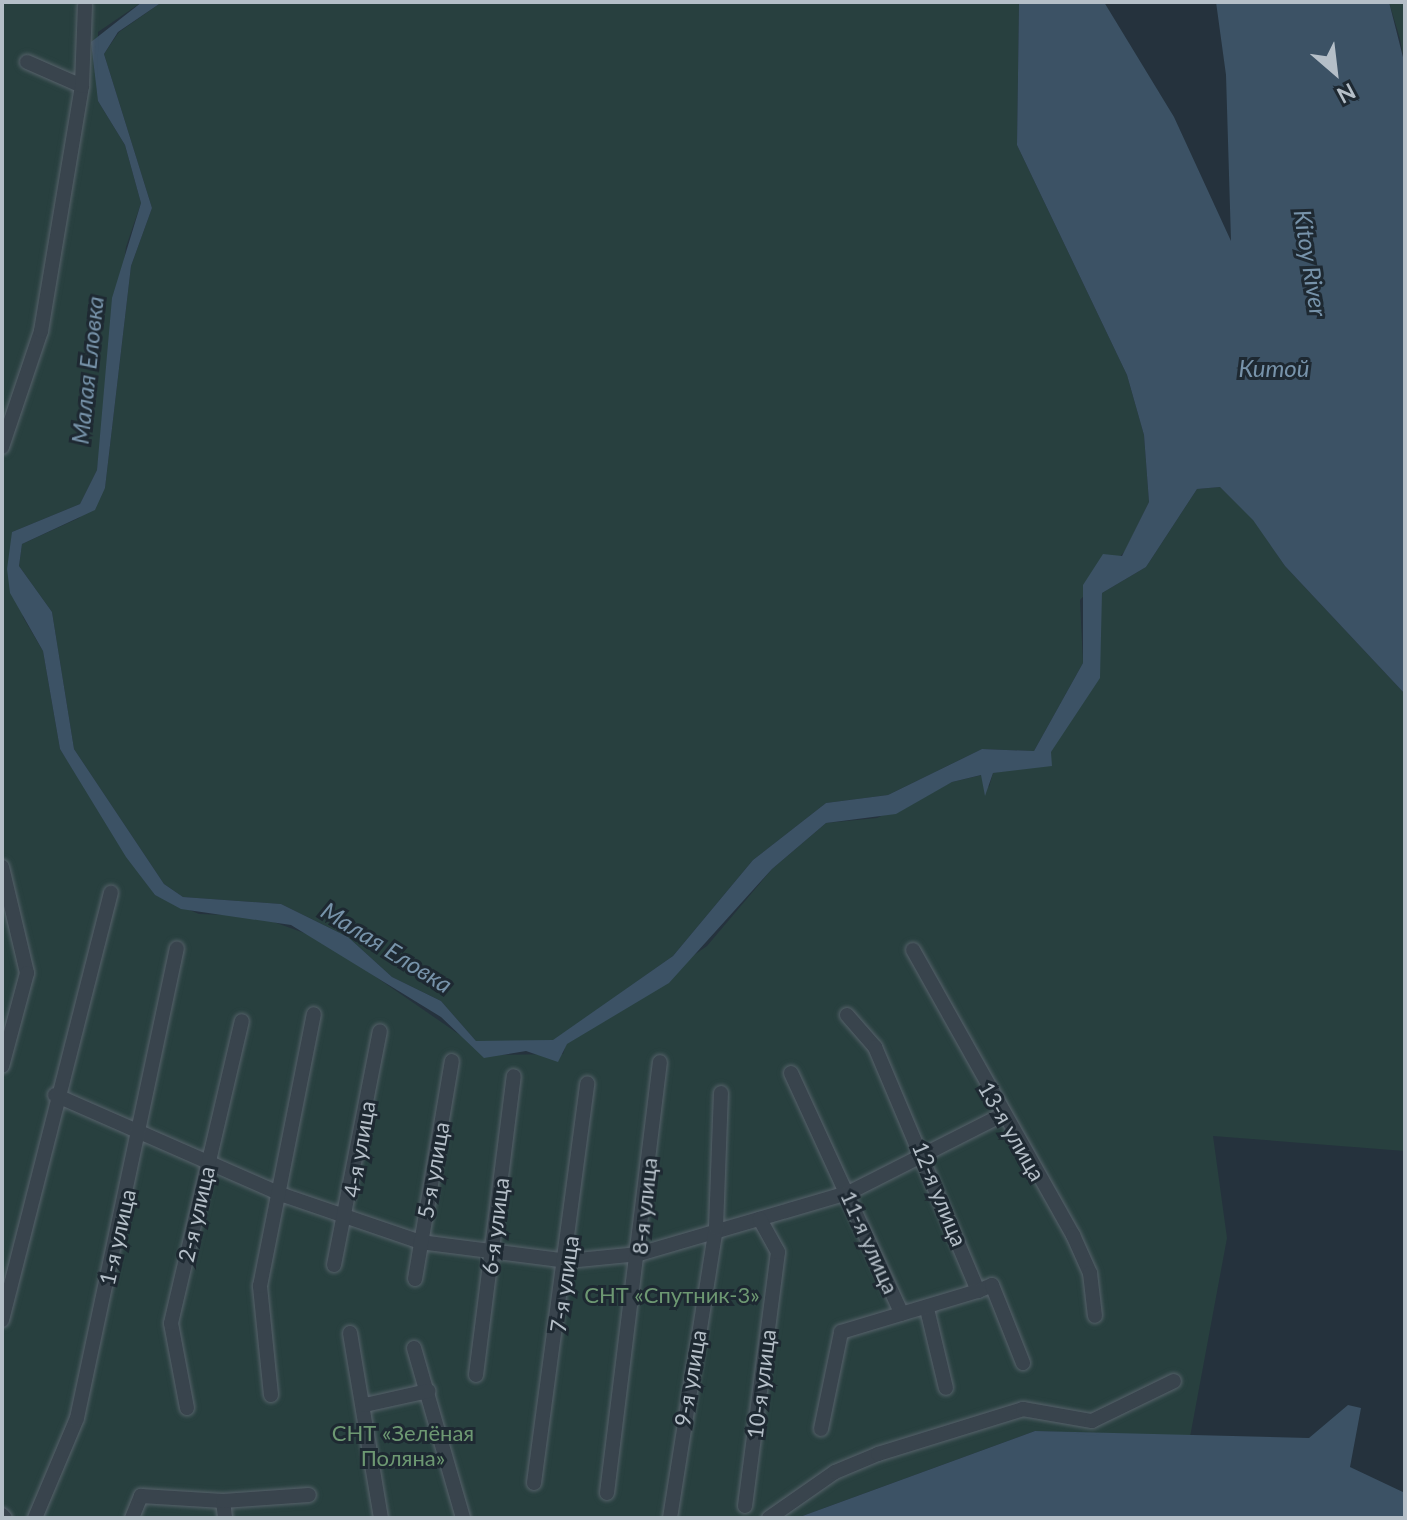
<!DOCTYPE html>
<html>
<head>
<meta charset="utf-8">
<style>
	body { margin:0 }
	#map { position:relative; width:1407px; height:1520px; overflow:hidden; background:#25323d; font-family:Lato,sans-serif }
	div>[style] { position:absolute }
	.green>* { inset:0; background:#28403f }
	.water>* { inset:0; background:#3c5265 }
	.roads { filter:drop-shadow(0 0 2px #57626b) drop-shadow(0 0 2px #57626b) }
	.minor>* { height:14px; margin:-7px; padding:0 7px; transform-origin:7px; border-radius:7px; background:#39444d }
	span { translate:-50% -50%; white-space:nowrap; text-align:center; line-height:1.15; -webkit-text-stroke:6px #1e2932; paint-order:stroke }
	.street-label { font-size:22px; color:#b5bfc8 }
	.park-label { font-size:22px; color:#6d9872 }
	.water-label { font-size:24px; color:#7793aa; font-style:italic }
	.frame { position:absolute; inset:0; border:4px solid #b5bfc8; pointer-events:none }
	.north { position:absolute; left:1295px; top:32px; width:80px; height:80px; -webkit-text-stroke:6px #1e2932; paint-order:stroke; rotate:152deg; font-size:22px; font-weight:700; line-height:32px; text-align:center; color:#b5bfc8 }
	.north::after { content:''; display:block; margin:auto; width:28px; height:36px; background:#b5bfc8; clip-path:polygon(50% 0,100% 100%,50% 72%,0 100%) }
</style>
</head>
<body>
<div id="map">
	<div class="green">
		<i style="clip-path:polygon(4px 2px,142px 2px,98px 32px,98px 101px,125px 145px,141px 203px,126px 247px,97px 470px,80px 504px,12px 532px,23px 617px,43px 651px,60px 749px,155px 895px,199px 914px,257px 916px,321px 939px,489px 1055px,563px 1054px,566px 1044px,707px 946px,772px 869px,826px 823px,877px 818px,952px 782px,982px 775px,989px 787px,993px 773px,1043px 763px,1092px 682px,1102px 593px,1146px 567px,1197px 489px,1220px 487px,1254px 520px,1285px 566px,1405px 694px,1405px 1151px,1213px 1136px,1227px 1238px,1190px 1437px,1035px 1431px,797px 1518px,2px 1518px)"></i>
		<i style="clip-path:polygon(162px 2px,1019px 2px,1017px 145px,1127px 375px,1144px 435px,1149px 502px,1125px 551px,1080px 600px,1083px 663px,1034px 751px,982px 749px,888px 795px,826px 803px,753px 860px,673px 956px,553px 1041px,476px 1041px,441px 1001px,392px 977px,348px 937px,281px 904px,183px 897px,164px 884px,74px 749px,52px 612px,19px 566px,22px 544px,79px 518px,105px 488px,131px 266px,152px 208px,104px 54px,119px 32px)"></i>
		<i style="clip-path:polygon(1389px 2px,1405px 2px,1405px 65px,1400px 39px)"></i>
	</div>
	<div class="water">
		<i style="clip-path:polygon(142px 2px,162px 2px,118px 32px,104px 54px,152px 208px,131px 266px,105px 488px,95px 510px,22px 544px,19px 566px,52px 612px,74px 749px,164px 884px,183px 897px,281px 904px,348px 937px,392px 977px,441px 1001px,476px 1041px,553px 1040px,673px 956px,753px 860px,826px 803px,888px 795px,982px 749px,1034px 751px,1083px 663px,1083px 585px,1103px 554px,1122px 556px,1149px 502px,1144px 435px,1127px 375px,1017px 145px,1019px 2px,1104px 2px,1174px 117px,1231px 241px,1226px 75px,1216px 2px,1389px 2px,1405px 65px,1405px 694px,1285px 566px,1253px 520px,1220px 487px,1197px 489px,1146px 567px,1102px 593px,1100px 678px,1051px 752px,1052px 766px,993px 773px,985px 796px,981px 775px,952px 782px,896px 814px,826px 823px,772px 869px,669px 983px,567px 1044px,558px 1062px,526px 1051px,484px 1058px,441px 1017px,291px 925px,181px 909px,155px 895px,126px 857px,60px 749px,43px 651px,10px 593px,7px 569px,12px 532px,80px 504px,97px 470px,112px 298px,141px 203px,125px 145px,98px 101px,91px 42px)"></i>
		<i style="clip-path:polygon(1348px 1405px,1361px 1408px,1350px 1467px,1405px 1493px,1405px 1518px,797px 1518px,1035px 1431px,1309px 1438px)"></i>
	</div>
	<div class="roads">
		<div class="minor">
			<i style="left:27px;top:62px;width:60px;rotate:23.6deg"></i>
			<i style="left:2px;top:447px;width:122px;rotate:-71.4deg"></i>
			<i style="left:41px;top:331px;width:248px;rotate:-80.5deg"></i>
			<i style="left:82px;top:86px;width:80px;rotate:-87.9deg"></i>
			<i style="left:2px;top:867px;width:109px;rotate:76.7deg"></i>
			<i style="left:27px;top:973px;width:96px;rotate:105deg"></i>
			<i style="left:913px;top:950px;width:327px;rotate:60.7deg"></i>
			<i style="left:1073px;top:1235px;width:42px;rotate:65.9deg"></i>
			<i style="left:1090px;top:1273px;width:43px;rotate:83.4deg"></i>
			<i style="left:847px;top:1015px;width:43px;rotate:48.8deg"></i>
			<i style="left:875px;top:1047px;width:265px;rotate:67.1deg"></i>
			<i style="left:978px;top:1291px;width:15px;rotate:-23deg"></i>
			<i style="left:992px;top:1285px;width:84px;rotate:68.3deg"></i>
			<i style="left:791px;top:1073px;width:265px;rotate:65.3deg"></i>
			<i style="left:55px;top:1095px;width:249px;rotate:23.7deg"></i>
			<i style="left:283px;top:1195px;width:145px;rotate:18.9deg"></i>
			<i style="left:420px;top:1242px;width:149px;rotate:7.3deg"></i>
			<i style="left:568px;top:1261px;width:71px;rotate:-5.6deg"></i>
			<i style="left:639px;top:1254px;width:218px;rotate:-16.3deg"></i>
			<i style="left:848px;top:1193px;width:170px;rotate:-26.9deg"></i>
			<i style="left:334px;top:1265px;width:238px;rotate:-78.9deg"></i>
			<i style="left:415px;top:1279px;width:221px;rotate:-80.4deg"></i>
			<i style="left:927px;top:1309px;width:81px;rotate:76.5deg"></i>
			<i style="left:2px;top:1320px;width:441px;rotate:-75.7deg"></i>
			<i style="left:350px;top:1333px;width:188px;rotate:80.5deg"></i>
			<i style="left:414px;top:1348px;width:177px;rotate:73.9deg"></i>
			<i style="left:476px;top:1375px;width:301px;rotate:-82.8deg"></i>
			<i style="left:271px;top:1395px;width:110px;rotate:-95.8deg"></i>
			<i style="left:260px;top:1286px;width:277px;rotate:-78.8deg"></i>
			<i style="left:365px;top:1405px;width:65px;rotate:-12.5deg"></i>
			<i style="left:187px;top:1408px;width:86px;rotate:-100.7deg"></i>
			<i style="left:171px;top:1323px;width:310px;rotate:-76.8deg"></i>
			<i style="left:821px;top:1429px;width:99px;rotate:-78.3deg"></i>
			<i style="left:841px;top:1332px;width:143px;rotate:-16.7deg"></i>
			<i style="left:534px;top:1483px;width:403px;rotate:-82.4deg"></i>
			<i style="left:607px;top:1493px;width:434px;rotate:-83deg"></i>
			<i style="left:223px;top:1501px;width:17px;rotate:83deg"></i>
			<i style="left:745px;top:1506px;width:256px;rotate:-82.6deg"></i>
			<i style="left:778px;top:1252px;width:38px;rotate:-119deg"></i>
			<i style="left:2px;top:1515px;width:4px;rotate:45deg"></i>
			<i style="left:35px;top:1518px;width:108px;rotate:-67.2deg"></i>
			<i style="left:77px;top:1418px;width:480px;rotate:-78deg"></i>
			<i style="left:132px;top:1518px;width:24px;rotate:-68deg"></i>
			<i style="left:141px;top:1496px;width:82px;rotate:3.5deg"></i>
			<i style="left:223px;top:1501px;width:86px;rotate:-4deg"></i>
			<i style="left:670px;top:1518px;width:294px;rotate:-81deg"></i>
			<i style="left:716px;top:1228px;width:135px;rotate:-87.9deg"></i>
			<i style="left:769px;top:1518px;width:80px;rotate:-34.9deg"></i>
			<i style="left:835px;top:1472px;width:47px;rotate:-22.7deg"></i>
			<i style="left:878px;top:1454px;width:152px;rotate:-17.2deg"></i>
			<i style="left:1023px;top:1409px;width:70px;rotate:9.9deg"></i>
			<i style="left:1092px;top:1421px;width:91px;rotate:-26deg"></i>
		</div>
	</div>
	<div class="street-label">
		<span style="left:1012px;top:1131px;rotate:60deg">13-я улица</span>
		<span style="left:359px;top:1149px;rotate:-80deg">4-я улица</span>
		<span style="left:433px;top:1170px;rotate:-80deg">5-я улица</span>
		<span style="left:940px;top:1194px;rotate:68deg">12-я улица</span>
		<span style="left:644px;top:1206px;rotate:-84deg">8-я улица</span>
		<span style="left:196px;top:1214px;rotate:-77deg">2-я улица</span>
		<span style="left:495px;top:1226px;rotate:-83deg">6-я улица</span>
		<span style="left:117px;top:1237px;rotate:-77deg">1-я улица</span>
		<span style="left:870px;top:1242px;rotate:66deg">11-я улица</span>
		<span style="left:564px;top:1284px;rotate:-82deg">7-я улица</span>
		<span style="left:690px;top:1378px;rotate:-80deg">9-я улица</span>
		<span style="left:761px;top:1384px;rotate:-83deg">10-я улица</span>
	</div>
	<div class="park-label">
		<span style="left:672px;top:1295px">СНТ «Спутник-3»</span>
		<span style="left:403px;top:1445px">СНТ «Зелёная<br>Поляна»</span>
	</div>
	<div class="water-label">
		<span style="left:1311px;top:263px;rotate:81deg">Kitoy River</span>
		<span style="left:1274px;top:368px">Китой</span>
		<span style="left:87px;top:370px;rotate:-84deg">Малая Еловка</span>
		<span style="left:387px;top:947px;rotate:32deg">Малая Еловка</span>
	</div>
	<div class="frame"></div>
	<div class="north">N</div>
</div>
</body>
</html>
